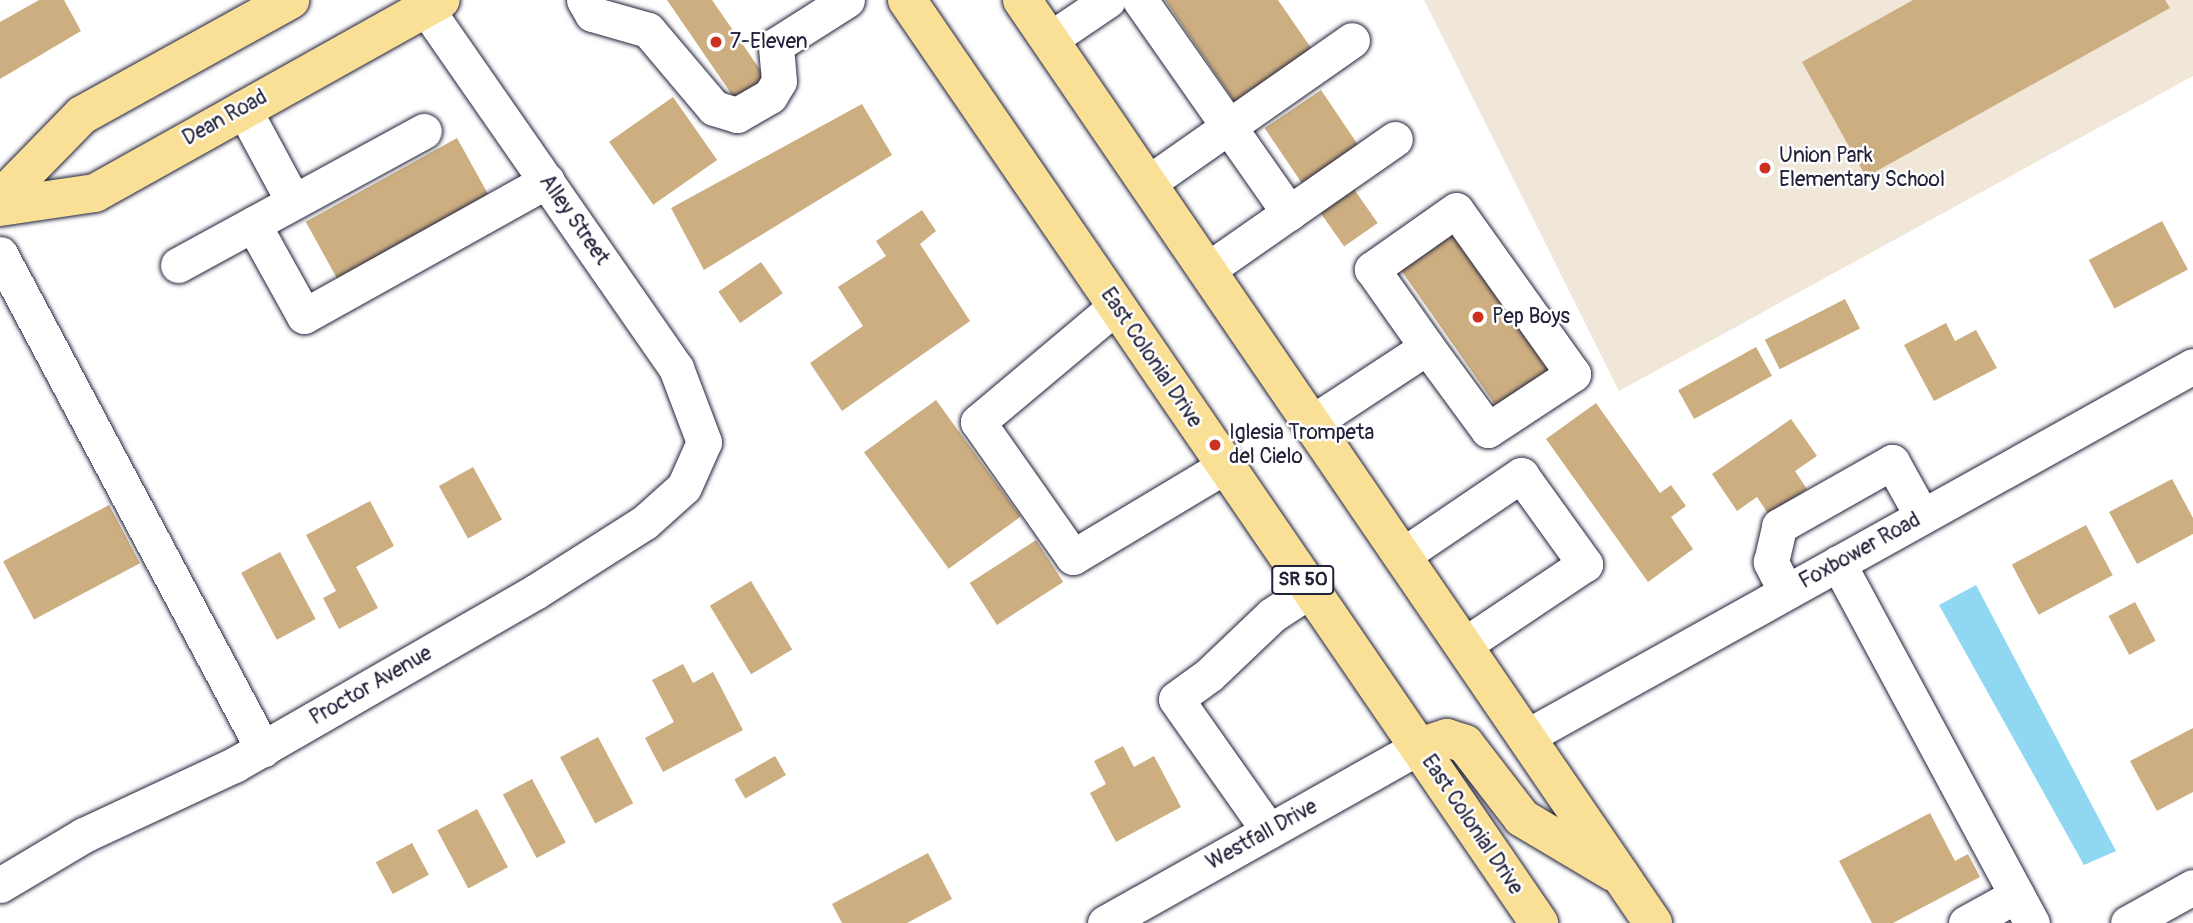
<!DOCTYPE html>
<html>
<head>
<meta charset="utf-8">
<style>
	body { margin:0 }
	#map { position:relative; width:2193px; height:923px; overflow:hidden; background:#fff; font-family:Pangolin,sans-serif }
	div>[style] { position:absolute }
	.built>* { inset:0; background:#f0e7d9 }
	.water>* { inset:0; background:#90d7f2 }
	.building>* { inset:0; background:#ccae80; transform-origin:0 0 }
	.roads { filter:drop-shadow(0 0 2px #22223b) drop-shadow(0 0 2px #22223b) }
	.minor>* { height:35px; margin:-17.5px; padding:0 17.5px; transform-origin:17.5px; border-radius:17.5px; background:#fff }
	.major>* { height:38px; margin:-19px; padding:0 19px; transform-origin:19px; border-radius:19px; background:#fadf96 }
	.highway>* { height:38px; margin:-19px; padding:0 19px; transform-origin:19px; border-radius:19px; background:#fadf96 }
	.dots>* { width:19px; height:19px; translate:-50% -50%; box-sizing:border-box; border:4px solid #fff; border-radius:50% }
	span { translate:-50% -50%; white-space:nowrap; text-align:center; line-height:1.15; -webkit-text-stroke:5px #fff; paint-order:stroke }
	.shield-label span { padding:2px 5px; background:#fff; border:2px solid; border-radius:5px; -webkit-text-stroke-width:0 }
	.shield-label { font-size:19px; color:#22223b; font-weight:700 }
	.poi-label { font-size:21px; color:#22223b }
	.left { translate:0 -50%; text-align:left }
	.street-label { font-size:21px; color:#22223b }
</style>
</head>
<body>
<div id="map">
	<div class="built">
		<i style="clip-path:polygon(1424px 0,2193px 0,2193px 76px,1619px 391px)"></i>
	</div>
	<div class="water">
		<i style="clip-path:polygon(1976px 585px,2116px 851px,2084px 865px,1939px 605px)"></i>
	</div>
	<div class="building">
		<i style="clip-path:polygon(39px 0,64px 0,81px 31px,0 79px,0 22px)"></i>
		<i style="clip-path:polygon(667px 0,712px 0,770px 84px,739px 105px)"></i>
		<i style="clip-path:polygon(1165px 0,1278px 0,1316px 55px,1239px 108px)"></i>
		<i style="clip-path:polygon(1913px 0,2165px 0,2170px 8px,1866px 177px,1802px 62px)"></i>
		<i style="left:1321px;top:90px;width:73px;height:68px;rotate:56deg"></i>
		<i style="left:673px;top:97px;width:77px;height:78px;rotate:55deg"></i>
		<i style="clip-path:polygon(862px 104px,892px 155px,704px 270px,671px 208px)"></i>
		<i style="left:457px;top:138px;width:70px;height:173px;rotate:61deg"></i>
		<i style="left:1349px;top:182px;width:50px;height:41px;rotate:55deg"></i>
		<i style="clip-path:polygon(922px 210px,936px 231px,920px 244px,970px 321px,842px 411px,810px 363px,863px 326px,838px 287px,886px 256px,876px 241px)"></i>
		<i style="left:2162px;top:221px;width:55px;height:83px;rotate:62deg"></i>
		<i style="left:1457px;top:223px;width:177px;height:73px;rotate:55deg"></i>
		<i style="left:761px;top:262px;width:38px;height:52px;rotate:55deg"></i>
		<i style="left:1845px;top:299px;width:33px;height:90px;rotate:63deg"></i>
		<i style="clip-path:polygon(1946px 323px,1955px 341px,1976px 330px,1997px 368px,1934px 401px,1904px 345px)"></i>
		<i style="left:1756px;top:347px;width:33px;height:89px;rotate:61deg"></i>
		<i style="left:936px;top:400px;width:144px;height:89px;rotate:54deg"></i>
		<i style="clip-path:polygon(1596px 403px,1660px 493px,1671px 485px,1686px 506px,1671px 517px,1693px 549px,1648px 582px,1546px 439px)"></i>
		<i style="clip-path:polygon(1791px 419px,1817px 456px,1795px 471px,1807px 489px,1769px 515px,1757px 497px,1737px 511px,1712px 474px)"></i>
		<i style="left:473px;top:467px;width:60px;height:39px;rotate:61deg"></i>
		<i style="clip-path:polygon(2172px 479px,2193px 518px,2193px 534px,2137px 564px,2109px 512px)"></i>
		<i style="clip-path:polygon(370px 501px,394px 546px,356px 567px,378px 608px,339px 629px,323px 598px,336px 591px,306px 535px)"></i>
		<i style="left:109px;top:505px;width:66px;height:120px;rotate:62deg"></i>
		<i style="left:2086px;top:525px;width:57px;height:84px;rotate:62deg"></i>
		<i style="left:1036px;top:540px;width:50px;height:79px;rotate:57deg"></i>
		<i style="left:280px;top:552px;width:76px;height:44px;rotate:62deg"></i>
		<i style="left:751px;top:581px;width:80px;height:48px;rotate:59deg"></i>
		<i style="left:2135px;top:602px;width:44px;height:30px;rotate:62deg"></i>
		<i style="clip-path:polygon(683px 664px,693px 683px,713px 672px,743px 730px,663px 772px,645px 738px,674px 722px,652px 680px)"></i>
		<i style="clip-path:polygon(2193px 728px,2193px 792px,2157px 811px,2130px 761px)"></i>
		<i style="left:598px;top:737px;width:75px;height:43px;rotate:62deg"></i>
		<i style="clip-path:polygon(1123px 746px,1134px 767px,1154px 756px,1181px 807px,1116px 842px,1090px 793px,1106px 784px,1094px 761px)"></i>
		<i style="left:775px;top:756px;width:22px;height:47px;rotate:60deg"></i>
		<i style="left:532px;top:779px;width:72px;height:33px;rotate:62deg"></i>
		<i style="left:477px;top:809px;width:66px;height:45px;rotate:62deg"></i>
		<i style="clip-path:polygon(1930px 813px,1955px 861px,1968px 854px,1980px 877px,1893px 923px,1872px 923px,1839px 861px)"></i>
		<i style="left:412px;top:843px;width:36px;height:41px;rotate:62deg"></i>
		<i style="clip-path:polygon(928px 853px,952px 899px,907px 923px,842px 923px,832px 904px)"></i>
	</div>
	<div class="roads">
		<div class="minor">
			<i style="left:584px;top:0;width:16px;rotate:60deg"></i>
			<i style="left:592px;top:14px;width:58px;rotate:15.9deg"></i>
			<i style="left:648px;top:30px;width:102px;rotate:49.8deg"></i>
			<i style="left:714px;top:108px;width:24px;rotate:17deg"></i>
			<i style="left:737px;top:115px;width:38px;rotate:-30deg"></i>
			<i style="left:770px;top:96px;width:17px;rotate:-59deg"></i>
			<i style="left:779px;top:81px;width:36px;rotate:-95deg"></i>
			<i style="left:776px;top:45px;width:84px;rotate:-32.4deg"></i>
			<i style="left:1140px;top:0;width:260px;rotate:55deg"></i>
			<i style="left:1049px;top:40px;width:71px;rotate:-34.1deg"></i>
			<i style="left:243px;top:108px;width:106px;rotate:61.7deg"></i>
			<i style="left:1148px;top:183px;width:249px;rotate:-35deg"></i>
			<i style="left:253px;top:224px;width:105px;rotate:61deg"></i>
			<i style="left:304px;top:316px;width:278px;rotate:-29.1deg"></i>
			<i style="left:0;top:254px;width:561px;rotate:62.02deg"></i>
			<i style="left:178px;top:265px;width:280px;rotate:-28.6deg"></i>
			<i style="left:1207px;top:270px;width:229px;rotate:-34.9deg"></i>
			<i style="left:1115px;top:307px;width:179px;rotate:140deg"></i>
			<i style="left:978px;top:422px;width:165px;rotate:54.9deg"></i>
			<i style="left:1073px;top:557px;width:177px;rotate:-30.9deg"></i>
			<i style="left:1313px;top:422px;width:136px;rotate:-33.3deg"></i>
			<i style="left:1427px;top:347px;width:103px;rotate:53.7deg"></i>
			<i style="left:1488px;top:430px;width:102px;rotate:-33.4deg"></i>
			<i style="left:1573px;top:374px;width:201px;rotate:-125.5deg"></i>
			<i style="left:1456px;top:210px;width:103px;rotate:144.9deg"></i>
			<i style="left:1372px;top:269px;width:95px;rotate:54.8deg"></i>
			<i style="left:1403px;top:555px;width:143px;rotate:-34.1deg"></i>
			<i style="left:1521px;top:475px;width:110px;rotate:54.3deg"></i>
			<i style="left:1585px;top:564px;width:146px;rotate:146.2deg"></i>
			<i style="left:1838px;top:563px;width:409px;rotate:61.7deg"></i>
			<i style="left:1786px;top:592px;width:34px;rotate:-117deg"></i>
			<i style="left:1771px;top:562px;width:37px;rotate:-77deg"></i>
			<i style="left:1779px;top:526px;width:130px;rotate:-29.5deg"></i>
			<i style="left:1892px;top:462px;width:62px;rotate:60.9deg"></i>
			<i style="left:1526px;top:737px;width:763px;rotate:-29.08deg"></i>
			<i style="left:1269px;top:831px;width:161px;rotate:-125.2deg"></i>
			<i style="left:1176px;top:699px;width:41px;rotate:-36deg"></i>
			<i style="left:1209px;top:675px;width:87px;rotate:-43.6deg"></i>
			<i style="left:1272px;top:615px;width:45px;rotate:-33.3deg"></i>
			<i style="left:0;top:885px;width:98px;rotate:-30.8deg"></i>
			<i style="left:84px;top:835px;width:166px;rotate:-25deg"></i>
			<i style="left:234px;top:765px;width:347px;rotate:-29.9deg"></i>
			<i style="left:535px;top:592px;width:130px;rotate:-32.5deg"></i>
			<i style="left:645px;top:522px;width:52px;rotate:-41.9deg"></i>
			<i style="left:684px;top:487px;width:49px;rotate:-66deg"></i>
			<i style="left:704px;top:442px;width:79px;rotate:-110.7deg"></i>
			<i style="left:676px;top:368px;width:438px;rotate:-124.8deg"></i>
			<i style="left:1105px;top:923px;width:360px;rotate:-29.3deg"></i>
			<i style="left:1966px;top:923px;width:58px;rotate:-28.8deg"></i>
			<i style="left:2128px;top:923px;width:74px;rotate:-29deg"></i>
		</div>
		<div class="major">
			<i style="left:0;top:199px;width:117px;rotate:-45.7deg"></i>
			<i style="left:82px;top:115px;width:238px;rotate:-28.9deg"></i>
			<i style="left:0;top:207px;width:96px;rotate:-8.4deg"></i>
			<i style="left:95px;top:193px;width:396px;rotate:-29.2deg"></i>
		</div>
		<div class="highway">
			<i style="left:907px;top:0;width:1119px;rotate:55.6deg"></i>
			<i style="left:1022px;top:0;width:1118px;rotate:55.64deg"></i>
			<i style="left:1419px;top:747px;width:29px;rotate:-18deg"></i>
			<i style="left:1447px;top:738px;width:19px;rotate:18deg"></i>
			<i style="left:1465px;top:744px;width:93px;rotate:52.4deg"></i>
			<i style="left:1522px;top:818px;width:106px;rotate:30.7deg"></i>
		</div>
	</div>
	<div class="dots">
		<i style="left:716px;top:42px;background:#c8321e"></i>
		<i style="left:1765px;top:168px;background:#c8321e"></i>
		<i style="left:1478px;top:317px;background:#c8321e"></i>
		<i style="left:1215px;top:445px;background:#c8321e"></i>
	</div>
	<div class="shield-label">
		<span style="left:1303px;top:580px">SR 50</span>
	</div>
	<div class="poi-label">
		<span class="left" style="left:730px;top:42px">7-Eleven</span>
		<span class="left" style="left:1779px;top:168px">Union Park<br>Elementary School</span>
		<span class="left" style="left:1492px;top:317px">Pep Boys</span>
		<span class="left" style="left:1229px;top:445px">Iglesia Trompeta<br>del Cielo</span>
	</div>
	<div class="street-label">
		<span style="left:225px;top:118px;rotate:-29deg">Dean Road</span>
		<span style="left:574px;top:220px;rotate:55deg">Alley Street</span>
		<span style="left:1151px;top:358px;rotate:56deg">East Colonial Drive</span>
		<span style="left:1860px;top:551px;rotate:-29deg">Foxbower Road</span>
		<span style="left:371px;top:686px;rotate:-30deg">Proctor Avenue</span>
		<span style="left:1472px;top:825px;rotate:56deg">East Colonial Drive</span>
		<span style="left:1262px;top:835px;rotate:-29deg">Westfall Drive</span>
	</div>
</div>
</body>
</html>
